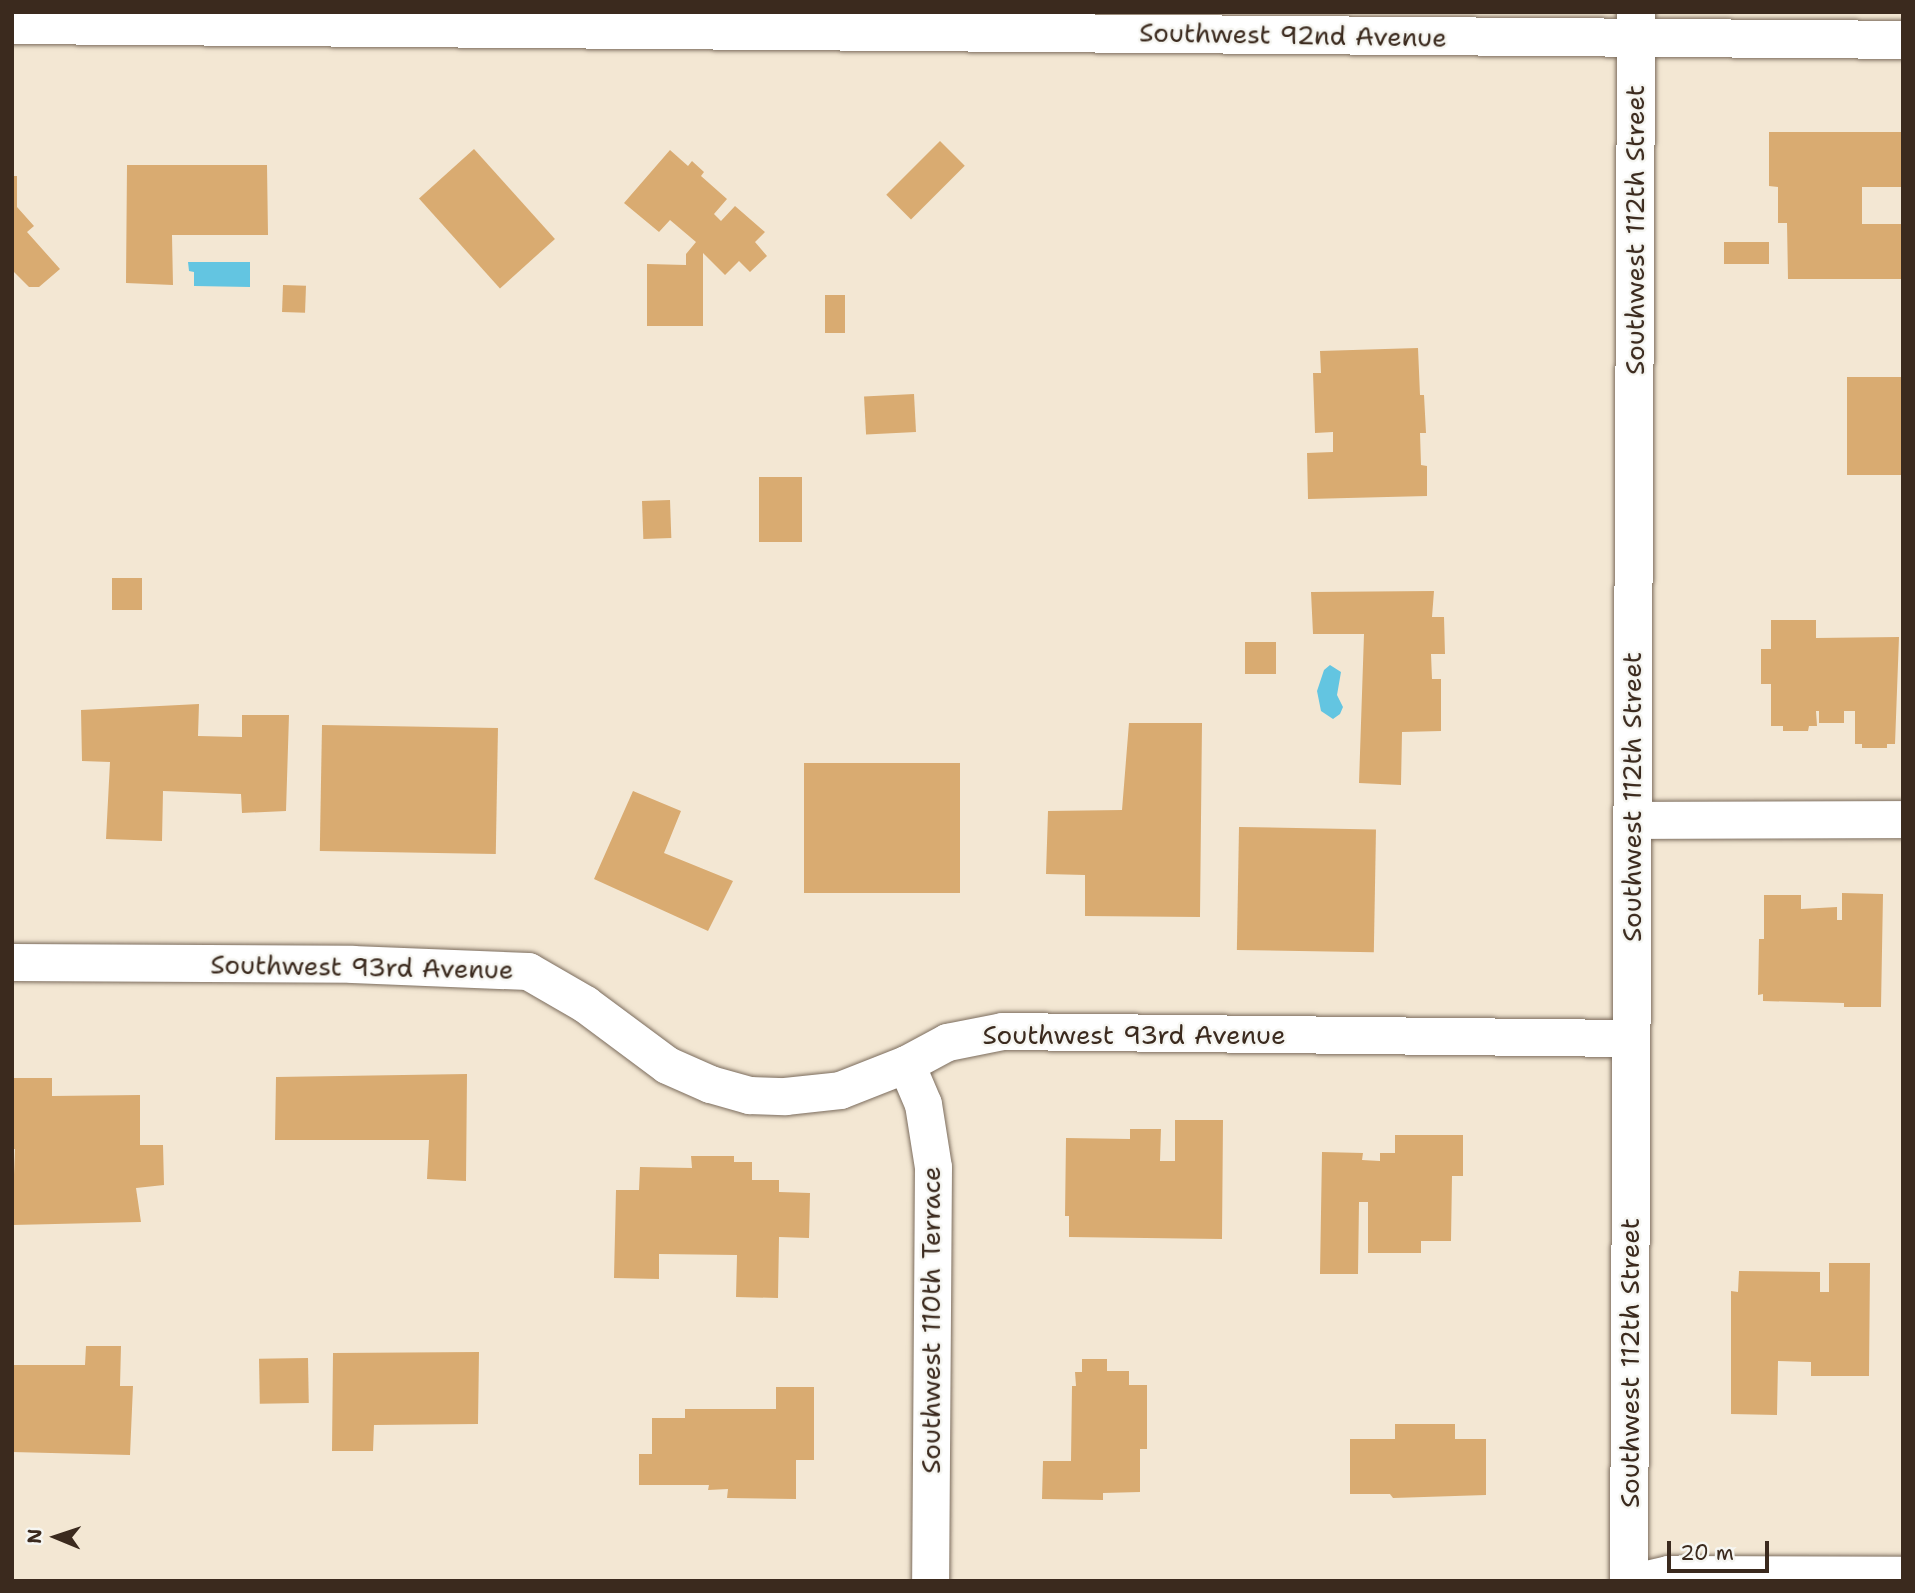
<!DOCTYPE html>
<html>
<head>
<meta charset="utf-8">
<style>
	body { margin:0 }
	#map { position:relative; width:1915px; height:1593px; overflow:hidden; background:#f3e7d3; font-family:"Shantell Sans",sans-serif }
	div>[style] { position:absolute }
	.water>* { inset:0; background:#63c5e1 }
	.building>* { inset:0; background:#d9ab71; transform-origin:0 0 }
	.roads { filter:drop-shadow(0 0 2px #7b6c5d) drop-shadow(0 0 2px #7b6c5d) }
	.street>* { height:37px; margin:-18.5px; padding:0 18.5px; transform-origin:18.5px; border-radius:18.5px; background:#fff }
	.secondary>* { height:38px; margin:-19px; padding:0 19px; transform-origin:19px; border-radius:19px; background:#fff }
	span { translate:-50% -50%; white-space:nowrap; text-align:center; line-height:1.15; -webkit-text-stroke:5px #f6f6f2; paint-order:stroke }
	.street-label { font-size:26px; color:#3b2a1e }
	.frame { position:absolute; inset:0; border:14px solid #3b2a1e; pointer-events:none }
	.north { position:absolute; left:21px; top:1502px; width:70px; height:70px; -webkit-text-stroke:5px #f6f6f2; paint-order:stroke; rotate:272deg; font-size:19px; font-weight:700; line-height:28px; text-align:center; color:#3b2a1e }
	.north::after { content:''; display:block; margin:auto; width:24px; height:32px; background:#3b2a1e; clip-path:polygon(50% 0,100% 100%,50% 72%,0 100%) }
	.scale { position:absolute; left:1667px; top:1541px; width:102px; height:32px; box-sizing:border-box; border:4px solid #3b2a1e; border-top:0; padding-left:9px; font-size:21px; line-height:24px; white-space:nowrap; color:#3b2a1e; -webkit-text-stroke:5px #f6f6f2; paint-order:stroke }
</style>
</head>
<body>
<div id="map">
	<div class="water">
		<i style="clip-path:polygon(188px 262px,250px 262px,250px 287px,194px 286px,194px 272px,189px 271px)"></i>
		<i style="clip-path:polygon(1330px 665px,1341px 672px,1337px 695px,1343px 707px,1340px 714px,1333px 719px,1321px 711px,1317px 691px,1324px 670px)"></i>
	</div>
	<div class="building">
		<i style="clip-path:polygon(1769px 132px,1903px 132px,1903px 187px,1862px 187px,1862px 224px,1903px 224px,1903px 279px,1788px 279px,1787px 223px,1778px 223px,1778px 187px,1769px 186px)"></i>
		<i style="left:940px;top:141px;width:35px;height:76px;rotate:45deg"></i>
		<i style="left:474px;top:149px;width:121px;height:74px;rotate:48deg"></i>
		<i style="clip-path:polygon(670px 150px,688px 166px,692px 161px,704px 172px,701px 176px,727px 199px,714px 214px,721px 221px,735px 206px,765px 232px,755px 242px,767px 256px,750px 272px,739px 261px,725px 275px,703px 253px,703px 326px,647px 326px,647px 264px,686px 265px,686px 254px,696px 242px,670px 220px,659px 232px,624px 203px)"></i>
		<i style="clip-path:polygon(127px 165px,267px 165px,268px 235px,172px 235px,173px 285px,126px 283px)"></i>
		<i style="clip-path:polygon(12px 176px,17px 176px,17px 207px,34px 226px,27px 232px,60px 269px,39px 287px,29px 287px,12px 270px)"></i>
		<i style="left:1724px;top:242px;width:45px;height:22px"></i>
		<i style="left:283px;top:285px;width:23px;height:27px;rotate:2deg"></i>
		<i style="left:825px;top:295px;width:20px;height:38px"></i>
		<i style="clip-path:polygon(1418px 348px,1420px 395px,1424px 395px,1426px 433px,1420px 433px,1421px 465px,1427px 466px,1427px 496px,1308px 499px,1307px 453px,1333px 452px,1333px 432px,1315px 433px,1313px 373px,1321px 373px,1320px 351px)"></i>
		<i style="left:1847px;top:377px;width:56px;height:98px"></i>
		<i style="left:914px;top:394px;width:38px;height:50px;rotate:87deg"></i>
		<i style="left:759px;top:477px;width:43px;height:65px"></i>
		<i style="left:670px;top:500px;width:38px;height:28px;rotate:88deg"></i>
		<i style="left:112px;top:578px;width:30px;height:32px"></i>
		<i style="clip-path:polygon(1434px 591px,1432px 617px,1444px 617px,1445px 654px,1431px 654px,1432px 679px,1441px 679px,1441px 731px,1402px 732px,1401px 785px,1359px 783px,1364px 634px,1313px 634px,1311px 592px)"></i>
		<i style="clip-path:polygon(1771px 620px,1816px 620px,1816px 638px,1899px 637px,1895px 744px,1887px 744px,1887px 748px,1862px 748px,1862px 744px,1855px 744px,1855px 711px,1844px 711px,1844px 723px,1819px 723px,1819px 711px,1816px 711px,1817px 726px,1809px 726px,1808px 731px,1783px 731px,1783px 726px,1771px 726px,1771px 684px,1761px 684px,1761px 649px,1771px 649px)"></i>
		<i style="left:1245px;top:642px;width:31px;height:32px"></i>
		<i style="clip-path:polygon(199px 704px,198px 736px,242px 737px,242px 715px,289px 715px,286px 811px,242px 813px,241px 794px,163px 791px,162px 841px,106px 839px,110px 762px,82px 761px,81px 710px)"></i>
		<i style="clip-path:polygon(1129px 723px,1202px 723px,1200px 917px,1085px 916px,1085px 875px,1046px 874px,1048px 811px,1122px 810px)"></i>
		<i style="left:322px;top:725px;width:176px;height:126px;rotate:1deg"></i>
		<i style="left:804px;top:763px;width:156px;height:130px"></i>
		<i style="clip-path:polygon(633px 791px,681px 811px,664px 853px,733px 881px,708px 931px,594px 879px)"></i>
		<i style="left:1239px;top:827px;width:137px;height:123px;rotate:1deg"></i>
		<i style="clip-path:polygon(1842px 893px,1883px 894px,1881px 1007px,1844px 1007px,1844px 1003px,1763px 1001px,1763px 994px,1758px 995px,1759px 939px,1764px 939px,1764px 895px,1801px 895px,1801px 909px,1837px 907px,1837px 920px,1842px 920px)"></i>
		<i style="clip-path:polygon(467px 1074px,466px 1181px,427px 1179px,429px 1140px,275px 1140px,276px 1077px)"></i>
		<i style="clip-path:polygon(12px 1078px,52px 1078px,52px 1096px,140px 1095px,140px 1145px,163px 1145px,164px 1185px,136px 1188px,141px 1222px,12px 1225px,15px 1149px,12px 1149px)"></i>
		<i style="clip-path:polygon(1175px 1120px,1223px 1120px,1222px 1239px,1069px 1237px,1069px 1216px,1065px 1216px,1066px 1138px,1130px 1139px,1130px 1129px,1161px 1129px,1160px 1161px,1175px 1161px)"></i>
		<i style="clip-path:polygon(1395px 1135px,1463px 1135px,1463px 1176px,1452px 1176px,1451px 1241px,1421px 1241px,1421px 1253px,1368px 1253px,1368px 1202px,1359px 1202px,1358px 1274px,1320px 1274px,1322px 1152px,1363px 1153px,1362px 1160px,1380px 1161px,1380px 1153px,1395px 1153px)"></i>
		<i style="clip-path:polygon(691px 1156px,734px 1156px,734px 1162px,752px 1162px,752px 1180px,779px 1180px,779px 1192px,810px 1193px,809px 1238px,779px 1237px,778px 1298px,736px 1297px,737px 1255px,659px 1254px,659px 1279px,614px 1278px,616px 1190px,639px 1190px,640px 1167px,692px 1168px)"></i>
		<i style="clip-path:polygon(1829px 1263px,1870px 1263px,1869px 1376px,1811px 1376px,1811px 1362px,1778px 1361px,1777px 1415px,1731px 1414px,1731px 1291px,1738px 1292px,1739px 1271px,1820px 1272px,1820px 1292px,1829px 1292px)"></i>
		<i style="clip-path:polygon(86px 1346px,121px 1346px,120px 1386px,133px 1386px,130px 1455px,12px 1452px,12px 1365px,85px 1365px)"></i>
		<i style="clip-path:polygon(479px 1352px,478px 1424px,374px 1425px,373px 1451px,332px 1451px,333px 1353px)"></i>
		<i style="left:308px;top:1358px;width:45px;height:49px;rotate:89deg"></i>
		<i style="clip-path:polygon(1082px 1359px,1107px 1359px,1107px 1371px,1129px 1371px,1129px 1385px,1147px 1385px,1147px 1449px,1140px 1449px,1140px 1492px,1103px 1493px,1103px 1500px,1042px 1499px,1043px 1461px,1071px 1461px,1072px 1386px,1076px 1386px,1075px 1372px,1082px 1372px)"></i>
		<i style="clip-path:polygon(776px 1387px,814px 1387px,814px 1460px,796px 1460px,796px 1499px,727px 1498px,728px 1489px,708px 1490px,709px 1485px,639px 1485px,639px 1454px,652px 1454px,652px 1418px,685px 1418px,685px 1409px,776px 1409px)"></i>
		<i style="clip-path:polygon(1395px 1424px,1455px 1424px,1455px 1439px,1486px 1439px,1486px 1495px,1393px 1498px,1390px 1494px,1350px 1494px,1350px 1439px,1395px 1439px)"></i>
	</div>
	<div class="roads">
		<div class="street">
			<i style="left:1632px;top:820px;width:271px;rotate:-0.2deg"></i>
			<i style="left:12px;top:962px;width:340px;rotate:0.3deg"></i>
			<i style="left:352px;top:964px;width:176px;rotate:2.3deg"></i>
			<i style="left:528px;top:971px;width:66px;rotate:30.1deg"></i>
			<i style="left:585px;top:1004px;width:102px;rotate:36.6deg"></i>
			<i style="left:667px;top:1065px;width:47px;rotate:23.8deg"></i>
			<i style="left:710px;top:1084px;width:41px;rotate:15.8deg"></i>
			<i style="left:749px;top:1095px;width:36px;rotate:2deg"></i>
			<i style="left:785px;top:1096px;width:55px;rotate:-6.2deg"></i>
			<i style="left:840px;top:1090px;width:71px;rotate:-21.5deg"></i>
			<i style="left:906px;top:1064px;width:47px;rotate:-28.2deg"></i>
			<i style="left:947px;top:1042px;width:56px;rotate:-11.3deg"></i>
			<i style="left:1002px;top:1031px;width:629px;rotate:0.64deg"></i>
			<i style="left:906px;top:1064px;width:43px;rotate:67deg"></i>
			<i style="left:923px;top:1104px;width:64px;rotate:81deg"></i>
			<i style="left:933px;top:1167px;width:414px;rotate:90.4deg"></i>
			<i style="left:1638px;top:1581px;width:31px;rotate:-13deg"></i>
			<i style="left:1668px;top:1574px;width:235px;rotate:0.2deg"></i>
		</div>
		<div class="secondary">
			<i style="left:12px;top:25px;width:1891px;rotate:0.45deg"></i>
			<i style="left:1629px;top:1581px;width:1569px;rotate:-89.74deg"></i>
		</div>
	</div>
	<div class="street-label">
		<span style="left:1293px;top:35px;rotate:1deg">Southwest 92nd Avenue</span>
		<span style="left:1635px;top:230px;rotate:-90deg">Southwest 112th Street</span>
		<span style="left:1632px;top:797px;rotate:-90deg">Southwest 112th Street</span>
		<span style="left:362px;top:967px;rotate:1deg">Southwest 93rd Avenue</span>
		<span style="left:1134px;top:1035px">Southwest 93rd Avenue</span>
		<span style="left:931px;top:1320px;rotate:-90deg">Southwest 110th Terrace</span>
		<span style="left:1630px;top:1363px;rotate:-90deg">Southwest 112th Street</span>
	</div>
	<div class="frame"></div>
	<div class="north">N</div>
	<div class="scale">20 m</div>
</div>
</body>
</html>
